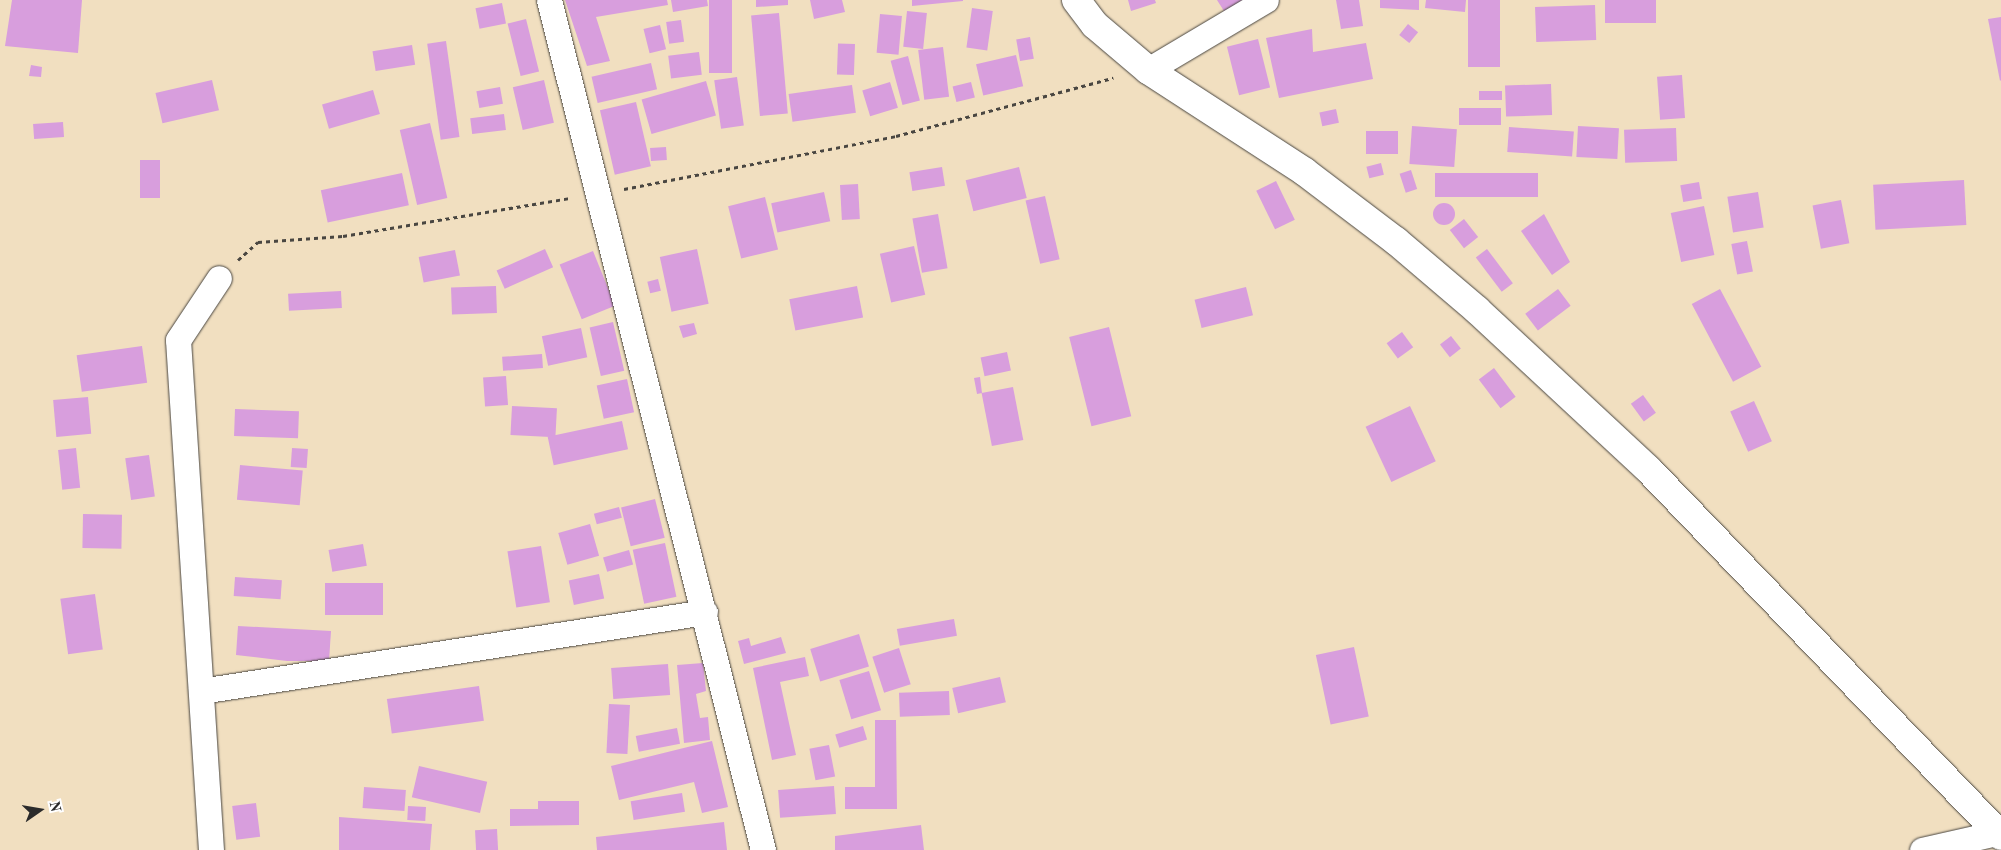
<!DOCTYPE html>
<html>
<head>
<meta charset="utf-8">
<style>
	body { margin:0 }
	#map { position:relative; width:2001px; height:850px; overflow:hidden; background:#f1dfc0; font-family:"Old Standard TT",serif }
	div>[style] { position:absolute }
	.building>* { inset:0; background:#d89edd; transform-origin:0 0 }
	.round { border-radius:50% }
	.path>* { height:3px; margin-top:-1.5px; transform-origin:0; background:repeating-linear-gradient(90deg,#494641 0 4px,transparent 0 8px) }
	.roads { filter:drop-shadow(0 0 1px #494641) drop-shadow(0 0 1px #494641) }
	.minor>* { height:25px; margin:-12.5px; padding:0 12.5px; transform-origin:12.5px; border-radius:12.5px; background:#fff }
	.tertiary>* { height:28px; margin:-14px; padding:0 14px; transform-origin:14px; border-radius:14px; background:#fff }
	span { translate:-50% -50%; white-space:nowrap; text-align:center; line-height:1.15; -webkit-text-stroke:4px #fff; paint-order:stroke }
	.north { position:absolute; left:15px; top:785px; width:50px; height:50px; -webkit-text-stroke:4px #fff; paint-order:stroke; rotate:77deg; font-size:14px; font-weight:700; line-height:20px; text-align:center; color:#2b2b2b }
	.north::after { content:''; display:block; margin:auto; width:18px; height:22px; background:#2b2b2b; clip-path:polygon(50% 0,100% 100%,50% 72%,0 100%) }
</style>
</head>
<body>
<div id="map">
	<div class="building">
		<i style="clip-path:polygon(12px 0,82px 0,78px 53px,5px 46px)"></i>
		<i style="clip-path:polygon(565px 0,667px 0,668px 5px,596px 17px,610px 61px,587px 66px)"></i>
		<i style="clip-path:polygon(671px 0,707px 0,708px 6px,673px 12px)"></i>
		<i style="left:709px;top:0;width:23px;height:73px"></i>
		<i style="clip-path:polygon(756px 0,788px 0,788px 5px,756px 7px)"></i>
		<i style="clip-path:polygon(810px 0,842px 0,845px 12px,814px 19px)"></i>
		<i style="clip-path:polygon(912px 0,963px 0,963px 1px,912px 6px)"></i>
		<i style="clip-path:polygon(1128px 0,1155px 0,1156px 3px,1131px 11px)"></i>
		<i style="clip-path:polygon(1217px 0,1260px 0,1229px 19px)"></i>
		<i style="clip-path:polygon(1336px 0,1359px 0,1363px 26px,1341px 29px)"></i>
		<i style="clip-path:polygon(1380px 0,1419px 0,1419px 10px,1380px 8px)"></i>
		<i style="clip-path:polygon(1426px 0,1466px 0,1465px 12px,1425px 8px)"></i>
		<i style="left:1468px;top:0;width:32px;height:67px"></i>
		<i style="left:1605px;top:0;width:51px;height:23px"></i>
		<i style="left:502px;top:3px;width:21px;height:27px;rotate:79deg"></i>
		<i style="left:1595px;top:5px;width:35px;height:60px;rotate:88deg"></i>
		<i style="left:972px;top:8px;width:21px;height:40px;rotate:8deg"></i>
		<i style="left:907px;top:11px;width:20px;height:36px;rotate:6deg"></i>
		<i style="left:779px;top:13px;width:101px;height:28px;rotate:85deg"></i>
		<i style="left:880px;top:14px;width:22px;height:39px;rotate:5deg"></i>
		<i style="clip-path:polygon(2001px 17px,2001px 80px,2000px 81px,1988px 19px)"></i>
		<i style="left:526px;top:19px;width:54px;height:19px;rotate:76deg"></i>
		<i style="left:681px;top:20px;width:22px;height:15px;rotate:82deg"></i>
		<i style="left:1408px;top:24px;width:13px;height:14px;rotate:39deg"></i>
		<i style="left:660px;top:25px;width:25px;height:17px;rotate:76deg"></i>
		<i style="clip-path:polygon(1312px 29px,1313px 52px,1366px 43px,1373px 79px,1279px 98px,1266px 38px)"></i>
		<i style="left:1030px;top:37px;width:22px;height:14px;rotate:80deg"></i>
		<i style="left:1258px;top:39px;width:50px;height:32px;rotate:76deg"></i>
		<i style="left:446px;top:41px;width:97px;height:19px;rotate:82deg"></i>
		<i style="left:855px;top:44px;width:31px;height:17px;rotate:92deg"></i>
		<i style="left:412px;top:45px;width:20px;height:40px;rotate:81deg"></i>
		<i style="left:943px;top:47px;width:50px;height:25px;rotate:83deg"></i>
		<i style="left:699px;top:52px;width:23px;height:31px;rotate:83deg"></i>
		<i style="left:1016px;top:55px;width:32px;height:41px;rotate:77deg"></i>
		<i style="left:908px;top:56px;width:46px;height:18px;rotate:75deg"></i>
		<i style="left:651px;top:63px;width:27px;height:61px;rotate:77deg"></i>
		<i style="clip-path:polygon(31px 65px,42px 67px,41px 77px,29px 76px)"></i>
		<i style="left:1682px;top:75px;width:43px;height:25px;rotate:86deg"></i>
		<i style="left:737px;top:77px;width:49px;height:23px;rotate:82deg"></i>
		<i style="left:212px;top:80px;width:31px;height:58px;rotate:77deg"></i>
		<i style="left:544px;top:80px;width:44px;height:32px;rotate:77deg"></i>
		<i style="left:706px;top:81px;width:36px;height:67px;rotate:74deg"></i>
		<i style="left:890px;top:82px;width:27px;height:29px;rotate:73deg"></i>
		<i style="left:971px;top:82px;width:16px;height:19px;rotate:76deg"></i>
		<i style="left:1551px;top:84px;width:31px;height:46px;rotate:88deg"></i>
		<i style="left:852px;top:85px;width:28px;height:64px;rotate:82deg"></i>
		<i style="left:500px;top:87px;width:17px;height:24px;rotate:80deg"></i>
		<i style="left:373px;top:90px;width:25px;height:53px;rotate:74deg"></i>
		<i style="left:1502px;top:91px;width:9px;height:23px;rotate:90deg"></i>
		<i style="left:636px;top:102px;width:66px;height:37px;rotate:77deg"></i>
		<i style="left:1459px;top:108px;width:42px;height:17px"></i>
		<i style="left:1336px;top:109px;width:14px;height:17px;rotate:78deg"></i>
		<i style="left:504px;top:114px;width:16px;height:34px;rotate:83deg"></i>
		<i style="left:63px;top:122px;width:15px;height:30px;rotate:86deg"></i>
		<i style="left:430px;top:123px;width:77px;height:31px;rotate:77deg"></i>
		<i style="left:1412px;top:126px;width:45px;height:38px;rotate:4deg"></i>
		<i style="left:1578px;top:126px;width:41px;height:31px;rotate:3deg"></i>
		<i style="left:1509px;top:127px;width:65px;height:25px;rotate:4deg"></i>
		<i style="left:1676px;top:128px;width:33px;height:52px;rotate:88deg"></i>
		<i style="left:1366px;top:131px;width:32px;height:23px"></i>
		<i style="left:666px;top:147px;width:13px;height:16px;rotate:86deg"></i>
		<i style="left:140px;top:160px;width:20px;height:38px"></i>
		<i style="left:1381px;top:163px;width:12px;height:15px;rotate:76deg"></i>
		<i style="left:942px;top:167px;width:19px;height:33px;rotate:81deg"></i>
		<i style="left:1019px;top:167px;width:32px;height:55px;rotate:76deg"></i>
		<i style="left:1411px;top:170px;width:20px;height:12px;rotate:72deg"></i>
		<i style="left:402px;top:173px;width:33px;height:83px;rotate:78deg"></i>
		<i style="left:1538px;top:173px;width:24px;height:103px;rotate:90deg"></i>
		<i style="left:1964px;top:180px;width:45px;height:91px;rotate:87deg"></i>
		<i style="left:1276px;top:181px;width:43px;height:22px;rotate:64deg"></i>
		<i style="left:1699px;top:182px;width:17px;height:19px;rotate:80deg"></i>
		<i style="left:858px;top:184px;width:35px;height:18px;rotate:87deg"></i>
		<i style="left:824px;top:192px;width:30px;height:54px;rotate:78deg"></i>
		<i style="left:1758px;top:192px;width:36px;height:31px;rotate:81deg"></i>
		<i style="left:1045px;top:196px;width:65px;height:20px;rotate:77deg"></i>
		<i style="left:765px;top:197px;width:54px;height:38px;rotate:76deg"></i>
		<i style="left:1841px;top:200px;width:44px;height:29px;rotate:79deg"></i>
		<i class="round" style="left:1433px;top:203px;width:22px;height:22px"></i>
		<i style="left:1704px;top:206px;width:50px;height:34px;rotate:78deg"></i>
		<i style="left:938px;top:214px;width:55px;height:26px;rotate:80deg"></i>
		<i style="clip-path:polygon(1544px 214px,1570px 262px,1552px 275px,1521px 231px)"></i>
		<i style="left:1464px;top:219px;width:23px;height:18px;rotate:52deg"></i>
		<i style="left:1747px;top:241px;width:31px;height:16px;rotate:79deg"></i>
		<i style="left:914px;top:246px;width:50px;height:35px;rotate:77deg"></i>
		<i style="left:545px;top:249px;width:20px;height:53px;rotate:66deg"></i>
		<i style="left:697px;top:249px;width:56px;height:38px;rotate:78deg"></i>
		<i style="left:1487px;top:249px;width:43px;height:14px;rotate:53deg"></i>
		<i style="left:455px;top:250px;width:26px;height:37px;rotate:79deg"></i>
		<i style="left:593px;top:251px;width:59px;height:36px;rotate:68deg"></i>
		<i style="left:658px;top:279px;width:12px;height:11px;rotate:76deg"></i>
		<i style="left:496px;top:286px;width:27px;height:45px;rotate:88deg"></i>
		<i style="left:857px;top:286px;width:32px;height:69px;rotate:79deg"></i>
		<i style="left:1246px;top:287px;width:29px;height:53px;rotate:76deg"></i>
		<i style="left:1558px;top:289px;width:21px;height:41px;rotate:53deg"></i>
		<i style="left:1720px;top:289px;width:88px;height:32px;rotate:62deg"></i>
		<i style="left:341px;top:291px;width:17px;height:53px;rotate:87deg"></i>
		<i style="left:613px;top:322px;width:50px;height:24px;rotate:77deg"></i>
		<i style="clip-path:polygon(694px 323px,697px 334px,683px 338px,679px 326px)"></i>
		<i style="left:1109px;top:327px;width:92px;height:41px;rotate:76deg"></i>
		<i style="left:581px;top:328px;width:30px;height:40px;rotate:78deg"></i>
		<i style="left:1402px;top:332px;width:19px;height:19px;rotate:54deg"></i>
		<i style="left:1451px;top:336px;width:16px;height:14px;rotate:52deg"></i>
		<i style="left:142px;top:346px;width:37px;height:66px;rotate:82deg"></i>
		<i style="left:1007px;top:352px;width:19px;height:27px;rotate:78deg"></i>
		<i style="left:542px;top:354px;width:14px;height:40px;rotate:86deg"></i>
		<i style="left:1494px;top:368px;width:36px;height:19px;rotate:53deg"></i>
		<i style="left:506px;top:376px;width:29px;height:23px;rotate:86deg"></i>
		<i style="clip-path:polygon(980px 377px,982px 393px,977px 394px,974px 378px)"></i>
		<i style="left:627px;top:379px;width:34px;height:31px;rotate:78deg"></i>
		<i style="left:1013px;top:387px;width:54px;height:32px;rotate:79deg"></i>
		<i style="left:1643px;top:395px;width:22px;height:15px;rotate:54deg"></i>
		<i style="left:88px;top:397px;width:37px;height:35px;rotate:85deg"></i>
		<i style="left:1754px;top:401px;width:44px;height:26px;rotate:66deg"></i>
		<i style="left:512px;top:406px;width:45px;height:29px;rotate:3deg"></i>
		<i style="left:1410px;top:406px;width:61px;height:49px;rotate:65deg"></i>
		<i style="left:235px;top:409px;width:64px;height:27px;rotate:2deg"></i>
		<i style="left:622px;top:421px;width:29px;height:76px;rotate:78deg"></i>
		<i style="left:76px;top:448px;width:40px;height:18px;rotate:84deg"></i>
		<i style="left:292px;top:448px;width:16px;height:19px;rotate:4deg"></i>
		<i style="left:149px;top:455px;width:42px;height:24px;rotate:82deg"></i>
		<i style="left:240px;top:465px;width:63px;height:35px;rotate:5deg"></i>
		<i style="left:655px;top:499px;width:40px;height:35px;rotate:76deg"></i>
		<i style="left:619px;top:507px;width:11px;height:26px;rotate:75deg"></i>
		<i style="left:83px;top:514px;width:39px;height:34px;rotate:1deg"></i>
		<i style="left:590px;top:524px;width:33px;height:33px;rotate:74deg"></i>
		<i style="left:665px;top:543px;width:55px;height:33px;rotate:78deg"></i>
		<i style="left:363px;top:544px;width:22px;height:35px;rotate:80deg"></i>
		<i style="left:541px;top:546px;width:57px;height:34px;rotate:81deg"></i>
		<i style="left:629px;top:550px;width:15px;height:27px;rotate:74deg"></i>
		<i style="left:599px;top:574px;width:25px;height:31px;rotate:78deg"></i>
		<i style="left:235px;top:577px;width:47px;height:19px;rotate:4deg"></i>
		<i style="left:325px;top:583px;width:58px;height:32px"></i>
		<i style="left:95px;top:594px;width:56px;height:35px;rotate:82deg"></i>
		<i style="left:954px;top:619px;width:17px;height:58px;rotate:80deg"></i>
		<i style="clip-path:polygon(238px 626px,331px 631px,329px 661px,287px 661px,236px 655px)"></i>
		<i style="left:859px;top:634px;width:34px;height:51px;rotate:73deg"></i>
		<i style="clip-path:polygon(781px 637px,786px 653px,744px 664px,738px 641px,749px 638px,751px 646px)"></i>
		<i style="left:1354px;top:647px;width:71px;height:39px;rotate:78deg"></i>
		<i style="left:899px;top:648px;width:38px;height:28px;rotate:72deg"></i>
		<i style="clip-path:polygon(805px 657px,809px 676px,780px 682px,796px 755px,772px 760px,753px 668px)"></i>
		<i style="clip-path:polygon(703px 663px,706px 691px,696px 694px,700px 718px,708px 717px,710px 740px,684px 743px,677px 665px)"></i>
		<i style="left:668px;top:664px;width:31px;height:57px;rotate:86deg"></i>
		<i style="left:869px;top:671px;width:41px;height:31px;rotate:73deg"></i>
		<i style="left:1000px;top:677px;width:26px;height:49px;rotate:77deg"></i>
		<i style="left:479px;top:686px;width:35px;height:93px;rotate:82deg"></i>
		<i style="left:949px;top:691px;width:24px;height:50px;rotate:88deg"></i>
		<i style="left:609px;top:704px;width:21px;height:49px;rotate:3deg"></i>
		<i style="clip-path:polygon(875px 720px,896px 720px,897px 809px,845px 809px,845px 787px,875px 787px)"></i>
		<i style="left:863px;top:726px;width:14px;height:29px;rotate:73deg"></i>
		<i style="left:677px;top:728px;width:16px;height:42px;rotate:79deg"></i>
		<i style="clip-path:polygon(712px 741px,728px 807px,702px 813px,694px 782px,619px 800px,611px 766px)"></i>
		<i style="left:829px;top:745px;width:32px;height:20px;rotate:79deg"></i>
		<i style="left:419px;top:766px;width:70px;height:32px;rotate:13deg"></i>
		<i style="left:834px;top:786px;width:28px;height:56px;rotate:86deg"></i>
		<i style="left:364px;top:787px;width:42px;height:21px;rotate:4deg"></i>
		<i style="left:682px;top:793px;width:19px;height:52px;rotate:81deg"></i>
		<i style="clip-path:polygon(538px 801px,579px 801px,579px 825px,510px 826px,510px 809px,538px 809px)"></i>
		<i style="left:256px;top:803px;width:34px;height:24px;rotate:83deg"></i>
		<i style="left:408px;top:806px;width:18px;height:14px;rotate:3deg"></i>
		<i style="clip-path:polygon(339px 817px,432px 824px,430px 850px,339px 850px)"></i>
		<i style="clip-path:polygon(724px 822px,727px 850px,597px 850px,596px 837px)"></i>
		<i style="clip-path:polygon(921px 825px,924px 850px,835px 850px,835px 836px)"></i>
		<i style="left:497px;top:829px;width:21px;height:22px;rotate:87deg"></i>
	</div>
	<div class="path">
		<i style="left:624px;top:189px;width:277px;rotate:-11deg"></i>
		<i style="left:896px;top:136px;width:225px;rotate:-15deg"></i>
		<i style="left:238px;top:260px;width:27px;rotate:-42deg"></i>
		<i style="left:258px;top:242px;width:85px;rotate:-4deg"></i>
		<i style="left:343px;top:236px;width:231px;rotate:-9.5deg"></i>
	</div>
	<div class="roads">
		<div class="minor">
			<i style="left:549px;top:0;width:877px;rotate:75.87deg"></i>
			<i style="left:1148px;top:70px;width:137px;rotate:-30.7deg"></i>
			<i style="left:201px;top:691px;width:510px;rotate:-8.91deg"></i>
			<i style="left:211px;top:850px;width:511px;rotate:-93.7deg"></i>
			<i style="left:178px;top:340px;width:74px;rotate:-56.5deg"></i>
			<i style="left:1922px;top:850px;width:77px;rotate:-12.8deg"></i>
		</div>
		<div class="tertiary">
			<i style="left:1076px;top:0;width:31px;rotate:53deg"></i>
			<i style="left:1095px;top:25px;width:70px;rotate:40.3deg"></i>
			<i style="left:1148px;top:70px;width:187px;rotate:33deg"></i>
			<i style="left:1305px;top:172px;width:114px;rotate:37.2deg"></i>
			<i style="left:1396px;top:241px;width:106px;rotate:40.4deg"></i>
			<i style="left:1477px;top:310px;width:233px;rotate:42.9deg"></i>
			<i style="left:1648px;top:469px;width:509px;rotate:46.11deg"></i>
		</div>
	</div>
	<div class="north">N</div>
</div>
</body>
</html>
